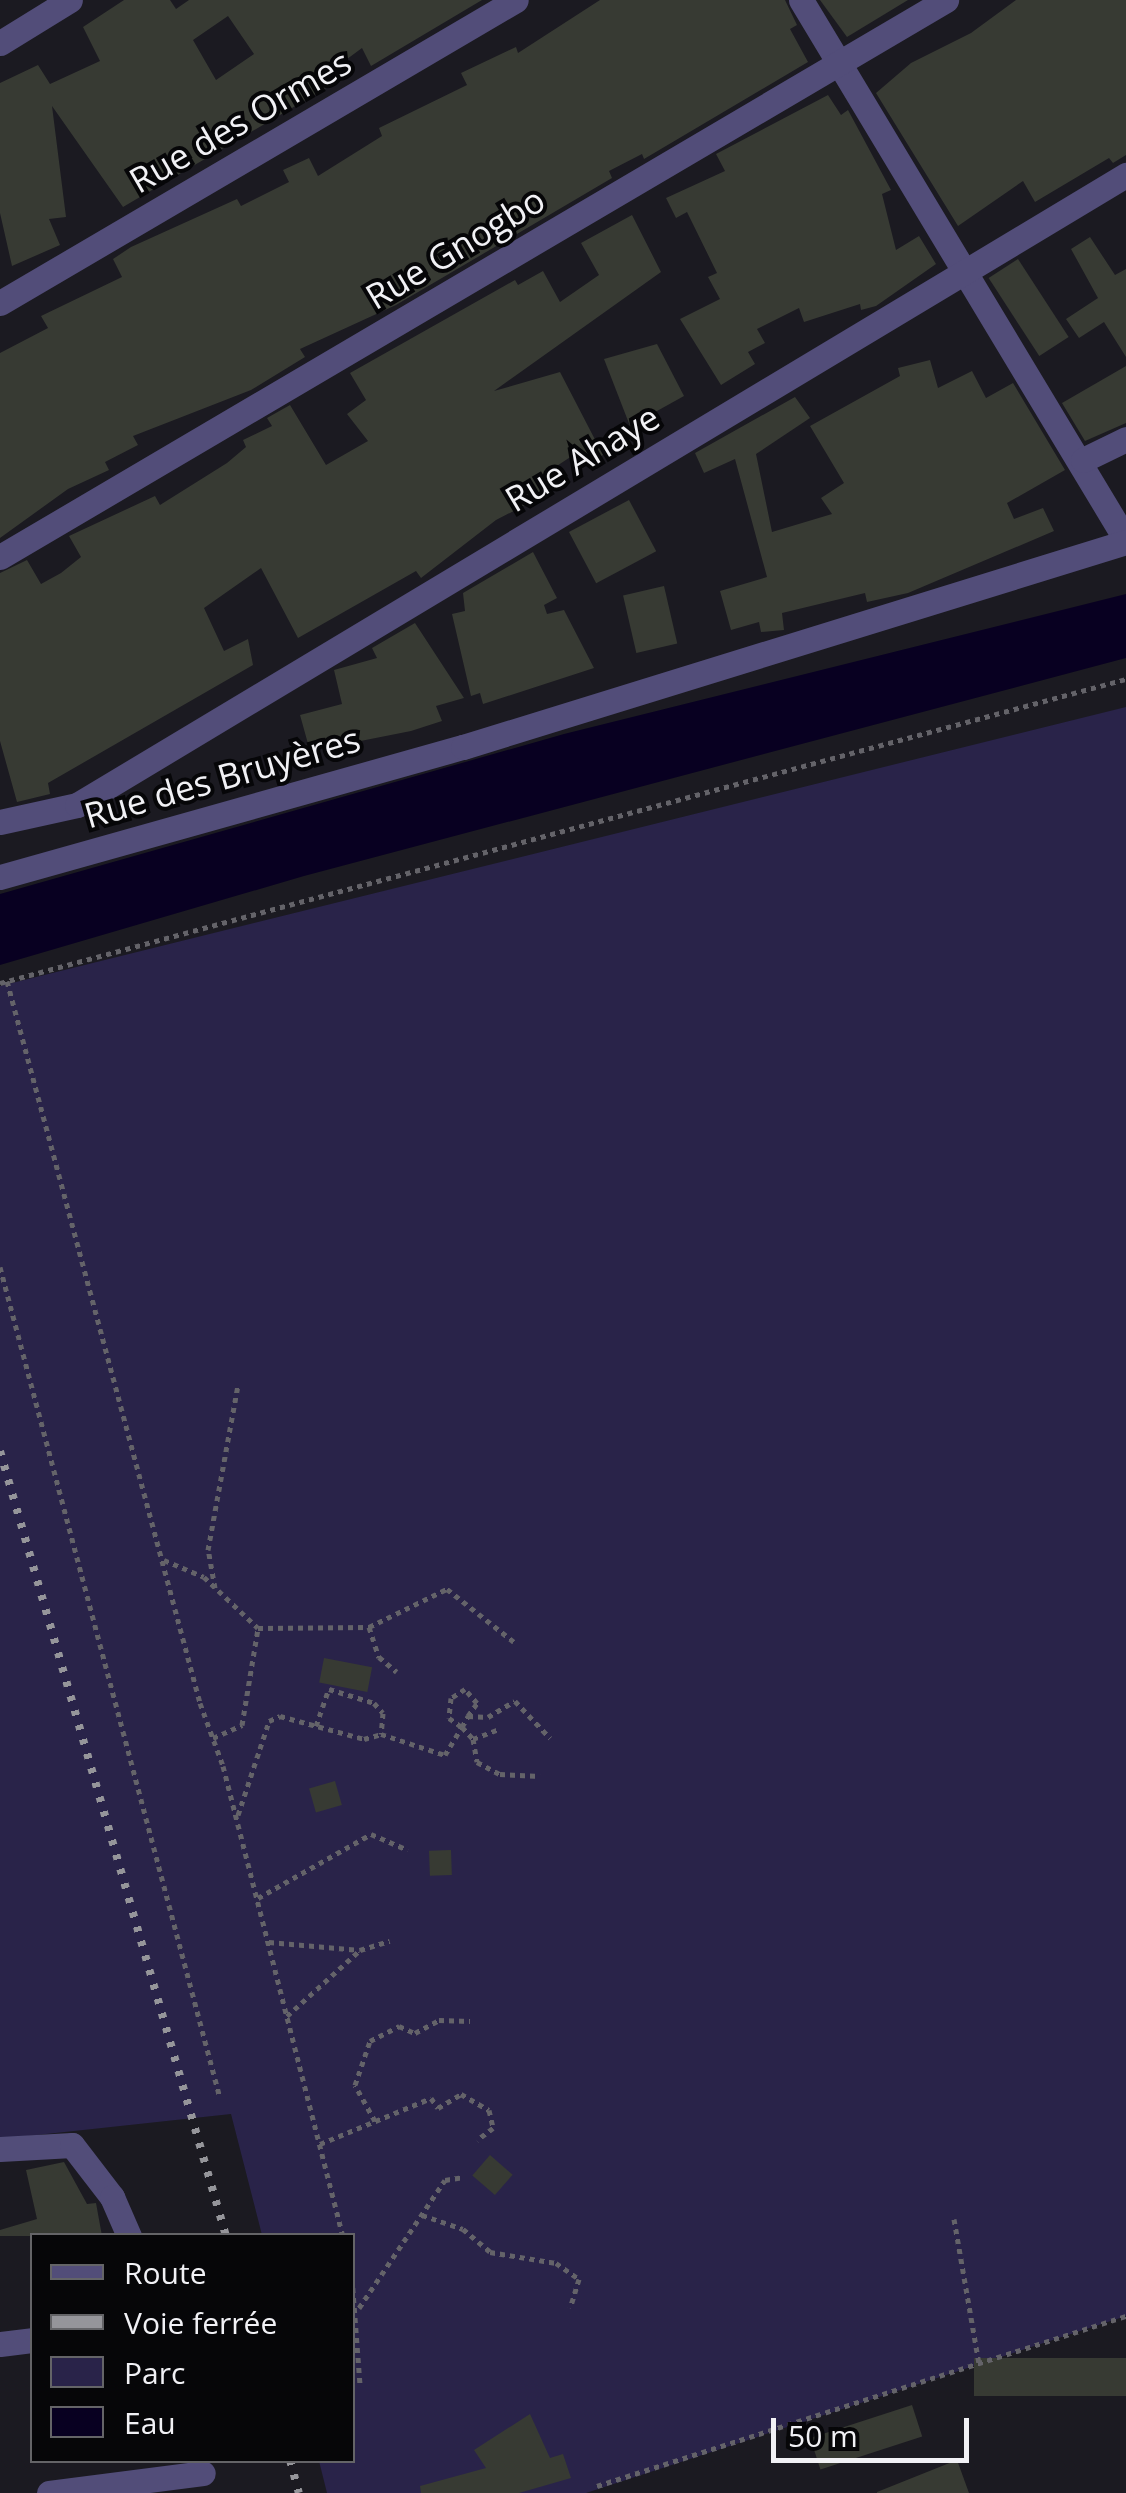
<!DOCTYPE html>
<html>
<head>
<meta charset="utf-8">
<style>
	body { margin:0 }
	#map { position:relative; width:1126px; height:2493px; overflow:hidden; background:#1b1a21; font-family:"Open Sans",sans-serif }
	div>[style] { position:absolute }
	.green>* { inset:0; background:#292349 }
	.water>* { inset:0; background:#080021 }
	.building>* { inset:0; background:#373a33; transform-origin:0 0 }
	.path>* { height:5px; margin-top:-2.5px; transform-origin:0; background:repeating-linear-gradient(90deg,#646369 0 5px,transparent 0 10px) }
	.minor>* { height:25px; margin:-12.5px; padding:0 12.5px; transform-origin:12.5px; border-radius:12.5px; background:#524d79 }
	.rail>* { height:8px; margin-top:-4px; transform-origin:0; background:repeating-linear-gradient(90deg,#95959a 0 5px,transparent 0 15px) }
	span { translate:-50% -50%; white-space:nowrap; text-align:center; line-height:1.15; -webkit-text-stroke:8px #060608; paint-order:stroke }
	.street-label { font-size:35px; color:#f1f1f5 }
	.legend { position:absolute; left:30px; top:2233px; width:325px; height:230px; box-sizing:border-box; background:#060608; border:2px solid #646467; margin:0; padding:12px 18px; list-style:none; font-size:30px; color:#f1f1f5 }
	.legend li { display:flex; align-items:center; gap:20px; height:50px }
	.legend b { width:50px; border:2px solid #646467 }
	.scale { position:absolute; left:771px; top:2418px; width:198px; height:45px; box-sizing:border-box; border:5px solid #f1f1f5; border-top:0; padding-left:12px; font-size:30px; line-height:35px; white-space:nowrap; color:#f1f1f5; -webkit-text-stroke:8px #060608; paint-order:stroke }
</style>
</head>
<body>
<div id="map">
	<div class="green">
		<i style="clip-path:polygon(1126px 707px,1126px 2316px,586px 2493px,327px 2493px,319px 2461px,352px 2460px,352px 2236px,262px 2235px,231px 2114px,0 2139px,0 986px)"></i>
	</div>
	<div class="water">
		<i style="clip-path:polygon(1126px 594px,1126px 658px,304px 876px,0 965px,0 894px,564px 734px)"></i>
	</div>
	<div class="building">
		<i style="clip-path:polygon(evenodd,124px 0,170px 0,176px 9px,189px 0,482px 0,371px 66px,362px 48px,320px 79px,326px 88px,123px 207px,52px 106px,66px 217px,49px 219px,60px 245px,12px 266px,0 213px,0 83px,38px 65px,50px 84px,100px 61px,83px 27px,124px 0,228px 16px,254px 54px,216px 80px,193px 40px,228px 16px)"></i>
		<i style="clip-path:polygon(600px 0,785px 0,797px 25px,790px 29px,808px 62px,644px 159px,642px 154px,609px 171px,612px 178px,396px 305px,300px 349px,305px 357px,251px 390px,133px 436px,138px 445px,105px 462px,109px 470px,68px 489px,0 538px,0 353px,48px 328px,41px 316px,122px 277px,113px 259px,131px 247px,237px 199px,241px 206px,289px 182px,283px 170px,309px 158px,318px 176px,382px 136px,379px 128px,467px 85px,461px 73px,516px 47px,518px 53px)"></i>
		<i style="clip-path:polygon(820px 0,908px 0,847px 37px)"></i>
		<i style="clip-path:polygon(1016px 0,1126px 0,1126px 155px,1113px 163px,1109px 158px,1035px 202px,1023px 181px,958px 226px,876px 93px,911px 63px,971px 33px)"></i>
		<i style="clip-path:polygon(828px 95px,841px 115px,848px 110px,891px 190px,882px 194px,896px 250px,919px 236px,936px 264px,876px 306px,861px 310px,860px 304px,804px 322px,799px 308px,757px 329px,765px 343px,748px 352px,755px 364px,721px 385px,680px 319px,720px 299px,708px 277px,717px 273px,687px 212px,676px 218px,666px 198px,725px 171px,716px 154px)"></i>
		<i style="clip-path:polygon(632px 215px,661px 272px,494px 391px,560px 372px,603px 455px,582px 467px,575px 454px,537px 479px,545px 495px,496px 520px,421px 578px,416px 571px,298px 638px,261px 568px,204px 608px,224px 651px,248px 639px,253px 665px,48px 783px,50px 794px,17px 802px,0 741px,0 573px,27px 560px,41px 584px,61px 573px,81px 557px,69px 536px,155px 496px,160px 505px,227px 463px,246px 447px,243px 440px,272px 426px,267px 418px,290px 405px,326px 465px,368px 441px,347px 414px,366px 400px,350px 373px,515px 280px,518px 285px,543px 271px,560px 302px,599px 275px,581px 243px)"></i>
		<i style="clip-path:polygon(1090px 237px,1115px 275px,1126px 269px,1126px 357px,1104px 322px,1079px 338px,1066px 319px,1098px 298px,1071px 249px)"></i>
		<i style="left:1018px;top:259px;width:93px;height:35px;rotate:57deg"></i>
		<i style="clip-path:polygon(657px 344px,684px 396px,630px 426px,604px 359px)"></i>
		<i style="clip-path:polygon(930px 360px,938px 388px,972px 371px,986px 398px,1013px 383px,1065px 470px,1007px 503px,1014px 519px,1043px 508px,1054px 531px,908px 593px,867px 602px,865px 593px,782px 613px,784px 630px,761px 632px,759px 622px,731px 630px,720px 591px,767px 577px,735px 459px,704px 473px,695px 453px,795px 397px,810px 418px,756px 454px,772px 532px,832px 514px,821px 498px,844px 483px,810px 426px,900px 376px,898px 368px)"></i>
		<i style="clip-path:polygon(1126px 366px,1126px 423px,1085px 441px,1062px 403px)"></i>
		<i style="left:629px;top:500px;width:58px;height:68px;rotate:62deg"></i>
		<i style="clip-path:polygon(533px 552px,557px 598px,544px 605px,547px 614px,564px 610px,594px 668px,483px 704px,480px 693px,471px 696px,452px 614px,465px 611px,463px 593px)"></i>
		<i style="left:664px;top:586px;width:59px;height:42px;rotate:77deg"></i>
		<i style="clip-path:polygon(415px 623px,464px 698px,436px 706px,442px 721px,411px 731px,310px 751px,300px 715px,342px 704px,334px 670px,377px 658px,372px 648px)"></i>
		<i style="left:324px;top:1658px;width:49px;height:25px;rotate:11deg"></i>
		<i style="left:335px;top:1781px;width:25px;height:27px;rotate:74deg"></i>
		<i style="left:451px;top:1850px;width:25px;height:22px;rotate:88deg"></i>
		<i style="left:490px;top:2155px;width:30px;height:27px;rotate:41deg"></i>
		<i style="clip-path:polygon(64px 2162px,87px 2204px,96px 2203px,102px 2236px,0 2236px,0 2230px,37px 2219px,26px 2170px)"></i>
		<i style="left:1126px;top:2358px;width:38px;height:152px;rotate:90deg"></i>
		<i style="left:912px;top:2405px;width:33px;height:107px;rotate:72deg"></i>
		<i style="clip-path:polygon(530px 2414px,550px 2458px,563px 2454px,571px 2478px,519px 2493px,421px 2493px,420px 2486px,486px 2468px,474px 2450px)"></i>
		<i style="clip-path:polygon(957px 2460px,969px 2493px,877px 2493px,877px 2492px)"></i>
	</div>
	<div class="path">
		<i style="left:7px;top:981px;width:747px;rotate:75.03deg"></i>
		<i style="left:200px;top:1703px;width:67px;rotate:69.9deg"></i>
		<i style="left:223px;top:1766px;width:485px;rotate:75.7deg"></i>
		<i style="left:0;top:983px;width:1166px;rotate:-15.11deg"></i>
		<i style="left:0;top:1267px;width:856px;rotate:75.17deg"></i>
		<i style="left:164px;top:1560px;width:43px;rotate:23deg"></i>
		<i style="left:204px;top:1577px;width:74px;rotate:43.4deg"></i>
		<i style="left:215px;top:1588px;width:39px;rotate:-100deg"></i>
		<i style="left:208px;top:1550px;width:168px;rotate:-79.7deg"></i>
		<i style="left:369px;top:1627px;width:32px;rotate:72deg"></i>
		<i style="left:379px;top:1657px;width:23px;rotate:40deg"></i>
		<i style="left:468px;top:1716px;width:20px;rotate:3deg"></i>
		<i style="left:488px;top:1717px;width:31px;rotate:-31deg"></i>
		<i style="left:515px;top:1701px;width:51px;rotate:46.6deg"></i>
		<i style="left:316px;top:1726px;width:39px;rotate:-71deg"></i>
		<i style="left:329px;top:1689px;width:47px;rotate:17.3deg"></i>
		<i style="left:374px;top:1703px;width:13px;rotate:48deg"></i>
		<i style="left:383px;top:1713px;width:21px;rotate:95deg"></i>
		<i style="left:213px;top:1738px;width:32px;rotate:-24deg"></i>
		<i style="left:242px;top:1725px;width:98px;rotate:-80.6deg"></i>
		<i style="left:258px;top:1628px;width:111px;rotate:-0.5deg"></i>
		<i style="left:369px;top:1627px;width:87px;rotate:-26deg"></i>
		<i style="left:447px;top:1589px;width:85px;rotate:38.3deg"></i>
		<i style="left:473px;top:1739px;width:28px;rotate:-21deg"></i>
		<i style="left:238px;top:1815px;width:99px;rotate:-71.7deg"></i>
		<i style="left:269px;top:1721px;width:12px;rotate:-24deg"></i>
		<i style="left:280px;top:1716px;width:87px;rotate:15.3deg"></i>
		<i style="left:364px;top:1739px;width:18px;rotate:-16deg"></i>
		<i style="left:381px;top:1734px;width:67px;rotate:18.2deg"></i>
		<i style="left:445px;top:1755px;width:33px;rotate:-59deg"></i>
		<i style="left:462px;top:1727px;width:13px;rotate:-61deg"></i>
		<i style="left:468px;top:1716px;width:16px;rotate:-55deg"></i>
		<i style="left:477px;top:1703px;width:18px;rotate:-131deg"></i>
		<i style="left:465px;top:1689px;width:17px;rotate:147deg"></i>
		<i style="left:451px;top:1698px;width:20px;rotate:96deg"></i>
		<i style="left:449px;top:1718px;width:16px;rotate:35deg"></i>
		<i style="left:462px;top:1727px;width:16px;rotate:47deg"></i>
		<i style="left:473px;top:1739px;width:23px;rotate:80deg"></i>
		<i style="left:477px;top:1762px;width:26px;rotate:28deg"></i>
		<i style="left:500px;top:1774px;width:40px;rotate:2.9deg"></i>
		<i style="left:258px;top:1898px;width:130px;rotate:-29.5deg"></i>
		<i style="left:371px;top:1834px;width:40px;rotate:23.4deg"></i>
		<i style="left:269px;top:1942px;width:91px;rotate:5deg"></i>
		<i style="left:287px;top:2016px;width:98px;rotate:-42.1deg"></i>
		<i style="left:360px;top:1950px;width:31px;rotate:-17deg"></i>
		<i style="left:375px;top:2121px;width:41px;rotate:-119.1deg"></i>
		<i style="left:355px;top:2085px;width:46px;rotate:-71.2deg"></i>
		<i style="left:370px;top:2041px;width:33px;rotate:-27deg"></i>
		<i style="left:399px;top:2026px;width:17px;rotate:24deg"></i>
		<i style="left:415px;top:2033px;width:27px;rotate:-28deg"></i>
		<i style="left:439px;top:2020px;width:31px;rotate:2deg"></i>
		<i style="left:320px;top:2144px;width:120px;rotate:-22.5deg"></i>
		<i style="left:431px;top:2098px;width:12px;rotate:55deg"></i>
		<i style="left:438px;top:2108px;width:27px;rotate:-31deg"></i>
		<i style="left:461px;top:2094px;width:32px;rotate:30deg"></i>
		<i style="left:489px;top:2110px;width:18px;rotate:77deg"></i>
		<i style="left:493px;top:2128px;width:20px;rotate:143deg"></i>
		<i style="left:422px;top:2215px;width:43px;rotate:18.9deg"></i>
		<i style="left:463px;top:2229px;width:35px;rotate:40deg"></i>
		<i style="left:490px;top:2252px;width:67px;rotate:9.5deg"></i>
		<i style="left:556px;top:2263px;width:28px;rotate:35deg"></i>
		<i style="left:579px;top:2279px;width:30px;rotate:107deg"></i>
		<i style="left:954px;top:2219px;width:146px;rotate:80.2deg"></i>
		<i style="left:352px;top:2278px;width:107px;rotate:85.7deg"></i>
		<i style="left:359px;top:2308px;width:154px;rotate:-56.1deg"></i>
		<i style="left:445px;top:2180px;width:19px;rotate:-9deg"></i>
		<i style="left:597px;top:2486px;width:556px;rotate:-17.82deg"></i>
	</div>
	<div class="minor">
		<i style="left:801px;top:0;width:630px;rotate:58.96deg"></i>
		<i style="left:0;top:43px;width:82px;rotate:-31.6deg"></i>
		<i style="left:0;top:303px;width:598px;rotate:-30.42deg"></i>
		<i style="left:1083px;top:460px;width:48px;rotate:-26deg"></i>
		<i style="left:0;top:557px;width:1098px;rotate:-30.49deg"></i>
		<i style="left:0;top:822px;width:79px;rotate:-12.4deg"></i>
		<i style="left:77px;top:805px;width:1224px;rotate:-30.99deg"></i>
		<i style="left:0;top:877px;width:481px;rotate:-15.7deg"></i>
		<i style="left:463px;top:747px;width:694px;rotate:-17.18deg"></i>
		<i style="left:0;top:2149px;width:72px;rotate:-3.2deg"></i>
		<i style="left:72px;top:2145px;width:66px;rotate:52.4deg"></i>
		<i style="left:112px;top:2197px;width:43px;rotate:66.4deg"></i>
		<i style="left:0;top:2344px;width:32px;rotate:-7deg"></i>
		<i style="left:49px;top:2493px;width:155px;rotate:-7.4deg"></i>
	</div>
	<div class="rail">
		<i style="left:0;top:1451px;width:817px;rotate:73.94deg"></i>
		<i style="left:290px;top:2460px;width:34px;rotate:75deg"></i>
	</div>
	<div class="street-label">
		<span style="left:240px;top:121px;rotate:-30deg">Rue des Ormes</span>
		<span style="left:455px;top:248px;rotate:-31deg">Rue Gnogbo</span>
		<span style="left:582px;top:458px;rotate:-31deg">Rue Ahaye</span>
		<span style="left:222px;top:777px;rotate:-16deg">Rue des Bruyères</span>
	</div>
	<ul class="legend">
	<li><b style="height:12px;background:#524d79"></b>Route</li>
	<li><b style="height:12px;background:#95959a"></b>Voie ferrée</li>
	<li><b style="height:28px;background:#292349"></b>Parc</li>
	<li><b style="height:28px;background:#080021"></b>Eau</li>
	</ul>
	<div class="scale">50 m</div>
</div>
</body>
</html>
